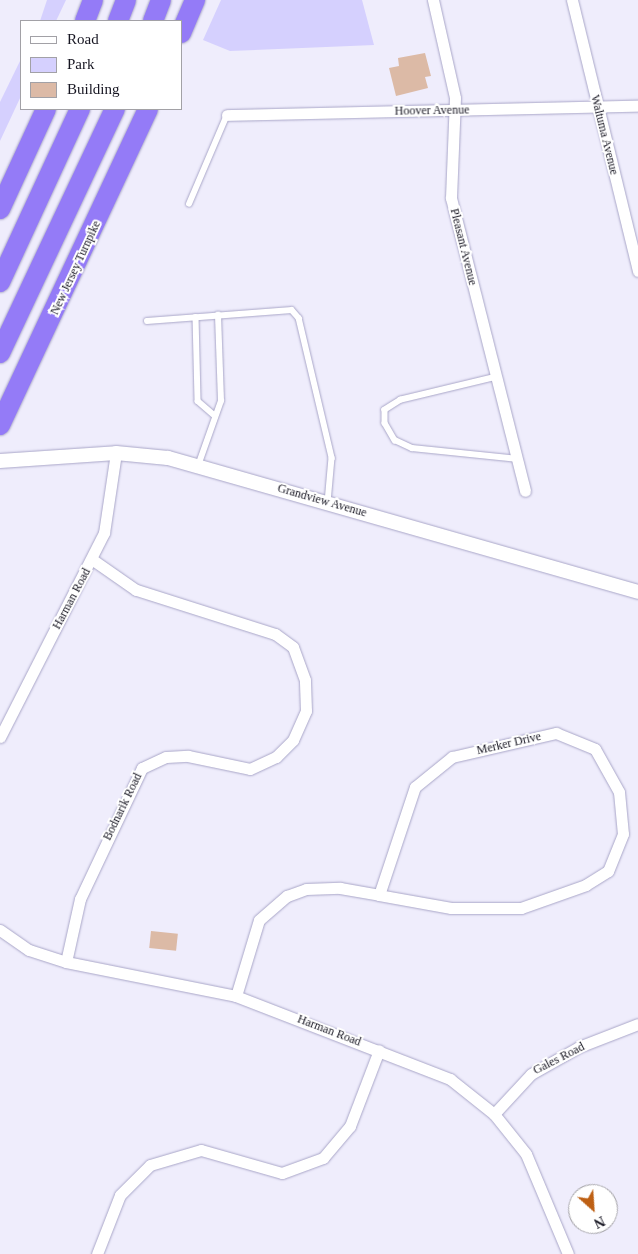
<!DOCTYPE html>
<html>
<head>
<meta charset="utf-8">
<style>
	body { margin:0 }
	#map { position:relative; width:638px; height:1254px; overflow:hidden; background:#efedfc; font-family:"Times New Roman",serif }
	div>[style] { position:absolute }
	.green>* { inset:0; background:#d5d0fe }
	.building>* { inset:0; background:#dcbaa6; transform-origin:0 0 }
	.roads { filter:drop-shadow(0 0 1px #a9a6c8) drop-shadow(0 0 1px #a9a6c8) }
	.service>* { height:5.5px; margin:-2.75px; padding:0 2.75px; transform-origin:2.75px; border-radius:2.75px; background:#fff }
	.minor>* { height:11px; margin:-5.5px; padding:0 5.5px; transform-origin:5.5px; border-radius:5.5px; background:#fff }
	.tertiary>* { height:14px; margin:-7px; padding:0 7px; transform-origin:7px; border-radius:7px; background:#fff }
	.motorway>* { height:20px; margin:-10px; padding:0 10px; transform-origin:10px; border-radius:10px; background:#947bf7 }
	span { translate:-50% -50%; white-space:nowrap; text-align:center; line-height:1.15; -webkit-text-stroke:4px #fff; paint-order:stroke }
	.street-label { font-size:12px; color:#161521 }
	.legend { position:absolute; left:20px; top:20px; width:162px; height:90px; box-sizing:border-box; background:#fff; border:1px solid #a2a1a6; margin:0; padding:6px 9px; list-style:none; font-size:15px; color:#161521 }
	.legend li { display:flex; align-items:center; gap:10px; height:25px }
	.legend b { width:25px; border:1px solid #a2a1a6 }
	.north { position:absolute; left:568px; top:1184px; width:50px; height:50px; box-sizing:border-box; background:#fff; border:1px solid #a2a1a6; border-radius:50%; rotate:154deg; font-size:14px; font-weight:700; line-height:20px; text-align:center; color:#161521 }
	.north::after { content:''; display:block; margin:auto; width:18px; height:22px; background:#be6014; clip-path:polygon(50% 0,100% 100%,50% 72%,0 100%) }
</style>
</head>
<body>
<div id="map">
	<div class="green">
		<i style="clip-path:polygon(47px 0,66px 0,56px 21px,40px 21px)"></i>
		<i style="clip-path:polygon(221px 0,362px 0,374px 45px,230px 51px,203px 40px)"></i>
		<i style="clip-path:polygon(21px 59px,21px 96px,0 141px,0 102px)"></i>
	</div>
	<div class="building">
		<i style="clip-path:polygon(425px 53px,431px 76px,425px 77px,428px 88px,396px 96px,389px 68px,399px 66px,398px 58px)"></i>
		<i style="left:151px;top:931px;width:27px;height:17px;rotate:6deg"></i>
	</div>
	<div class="roads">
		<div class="service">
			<i style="left:189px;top:204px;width:97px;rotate:-66.9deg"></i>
			<i style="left:196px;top:317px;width:84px;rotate:88.6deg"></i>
			<i style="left:198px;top:401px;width:21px;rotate:41deg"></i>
			<i style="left:147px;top:321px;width:145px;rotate:-4.3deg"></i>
			<i style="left:292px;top:310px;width:11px;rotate:49deg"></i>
			<i style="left:299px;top:318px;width:144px;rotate:76.7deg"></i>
			<i style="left:332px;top:458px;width:45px;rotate:95.1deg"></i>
			<i style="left:497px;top:377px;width:99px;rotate:166.5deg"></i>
			<i style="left:401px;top:400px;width:19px;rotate:148deg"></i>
			<i style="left:385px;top:410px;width:13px;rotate:90deg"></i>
			<i style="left:385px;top:423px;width:20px;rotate:60deg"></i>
			<i style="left:395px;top:440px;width:19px;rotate:25deg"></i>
			<i style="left:412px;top:448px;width:107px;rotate:5.9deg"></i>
			<i style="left:198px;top:466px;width:69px;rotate:-70.5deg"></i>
			<i style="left:221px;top:401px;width:86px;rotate:-92deg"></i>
		</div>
		<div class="minor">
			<i style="left:433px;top:0;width:100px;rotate:77.3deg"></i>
			<i style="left:455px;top:98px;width:100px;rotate:92.3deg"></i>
			<i style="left:451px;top:198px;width:302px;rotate:75.8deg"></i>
			<i style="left:572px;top:0;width:279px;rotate:76.3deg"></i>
			<i style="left:227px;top:115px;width:411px;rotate:-1.3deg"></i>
			<i style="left:556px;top:733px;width:42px;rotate:22.3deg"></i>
			<i style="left:595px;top:749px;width:49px;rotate:60.8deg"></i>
			<i style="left:619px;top:792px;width:42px;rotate:84.6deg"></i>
			<i style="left:623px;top:834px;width:40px;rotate:112deg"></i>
			<i style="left:608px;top:871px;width:26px;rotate:148deg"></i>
			<i style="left:586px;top:885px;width:69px;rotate:160.5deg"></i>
			<i style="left:521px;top:908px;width:70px;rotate:180deg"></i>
			<i style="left:451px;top:908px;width:73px;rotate:-169.8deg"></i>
			<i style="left:379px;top:895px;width:114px;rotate:-71.6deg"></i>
			<i style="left:415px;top:787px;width:48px;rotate:-39deg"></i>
			<i style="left:452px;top:757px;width:107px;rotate:-13deg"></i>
			<i style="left:0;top:737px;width:229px;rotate:-63deg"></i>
			<i style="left:104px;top:533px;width:81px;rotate:-81.5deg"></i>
			<i style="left:0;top:930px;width:35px;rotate:35deg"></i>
			<i style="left:29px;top:950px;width:39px;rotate:18deg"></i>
			<i style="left:66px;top:962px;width:173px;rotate:11.3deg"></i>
			<i style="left:236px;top:996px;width:230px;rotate:21.2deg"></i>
			<i style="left:450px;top:1079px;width:56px;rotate:38.5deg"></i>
			<i style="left:494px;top:1114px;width:51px;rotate:51.3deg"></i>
			<i style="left:526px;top:1154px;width:108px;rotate:67.2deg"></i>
			<i style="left:66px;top:962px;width:65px;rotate:-77.5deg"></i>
			<i style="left:80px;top:899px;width:145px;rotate:-64.7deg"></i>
			<i style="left:142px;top:768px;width:26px;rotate:-25deg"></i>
			<i style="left:166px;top:757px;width:22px;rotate:-3deg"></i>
			<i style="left:188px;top:756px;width:63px;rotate:11.8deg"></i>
			<i style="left:250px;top:769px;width:29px;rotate:-25deg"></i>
			<i style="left:276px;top:757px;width:24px;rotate:-45deg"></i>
			<i style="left:293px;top:740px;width:32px;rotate:-66deg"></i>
			<i style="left:306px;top:711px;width:31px;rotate:-92deg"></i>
			<i style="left:305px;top:680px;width:35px;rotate:-110deg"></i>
			<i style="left:293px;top:647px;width:22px;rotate:-144deg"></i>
			<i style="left:275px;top:634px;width:146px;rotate:-162.4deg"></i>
			<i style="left:136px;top:590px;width:52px;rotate:-145.1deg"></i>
			<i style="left:236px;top:996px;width:79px;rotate:-73.2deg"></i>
			<i style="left:259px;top:920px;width:37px;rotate:-41deg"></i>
			<i style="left:287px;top:896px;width:20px;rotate:-20deg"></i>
			<i style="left:306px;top:889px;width:34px;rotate:-2deg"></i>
			<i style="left:340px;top:888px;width:40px;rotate:10deg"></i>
			<i style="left:494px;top:1114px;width:54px;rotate:-47.2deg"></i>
			<i style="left:531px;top:1074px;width:55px;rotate:-29.4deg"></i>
			<i style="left:579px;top:1047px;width:63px;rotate:-21.3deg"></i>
			<i style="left:97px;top:1254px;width:63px;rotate:-68.7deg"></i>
			<i style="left:120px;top:1195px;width:42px;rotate:-45deg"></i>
			<i style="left:150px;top:1165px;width:53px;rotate:-16.4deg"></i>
			<i style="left:201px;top:1150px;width:84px;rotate:15.9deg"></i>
			<i style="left:282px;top:1173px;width:44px;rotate:-20.1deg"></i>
			<i style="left:323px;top:1158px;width:42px;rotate:-49.8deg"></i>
			<i style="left:350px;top:1126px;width:81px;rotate:-69.1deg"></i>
		</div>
		<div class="tertiary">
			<i style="left:0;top:461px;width:116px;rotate:-3.9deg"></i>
			<i style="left:116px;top:453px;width:52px;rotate:5.5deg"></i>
			<i style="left:168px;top:458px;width:489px;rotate:15.9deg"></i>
		</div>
		<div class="motorway">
			<i style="left:85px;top:21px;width:22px;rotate:-69deg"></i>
			<i style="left:118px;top:21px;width:22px;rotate:-69deg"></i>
			<i style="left:153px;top:21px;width:22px;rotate:-69deg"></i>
			<i style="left:181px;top:33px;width:36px;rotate:-67deg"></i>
			<i style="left:0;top:209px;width:110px;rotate:-65.3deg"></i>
			<i style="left:0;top:282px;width:191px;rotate:-65.2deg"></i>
			<i style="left:0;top:353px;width:270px;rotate:-64.8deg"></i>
			<i style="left:0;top:425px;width:349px;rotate:-64.9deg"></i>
		</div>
	</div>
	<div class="street-label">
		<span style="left:432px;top:111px;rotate:-1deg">Hoover Avenue</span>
		<span style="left:604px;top:135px;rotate:76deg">Waltuma Avenue</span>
		<span style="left:463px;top:247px;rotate:76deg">Pleasant Avenue</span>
		<span style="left:76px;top:268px;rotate:-65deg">New Jersey Turnpike</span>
		<span style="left:322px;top:501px;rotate:16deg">Grandview Avenue</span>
		<span style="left:72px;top:599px;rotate:-62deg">Harman Road</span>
		<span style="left:509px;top:744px;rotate:-13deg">Merker Drive</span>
		<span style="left:123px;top:807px;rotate:-64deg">Bodnarik Road</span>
		<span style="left:329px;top:1031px;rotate:21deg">Harman Road</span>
		<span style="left:559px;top:1059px;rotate:-27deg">Gales Road</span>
	</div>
	<ul class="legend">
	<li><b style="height:6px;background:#fff"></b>Road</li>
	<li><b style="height:14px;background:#d5d0fe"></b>Park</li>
	<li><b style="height:14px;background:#dcbaa6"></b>Building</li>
	</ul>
	<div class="north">N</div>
</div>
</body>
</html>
